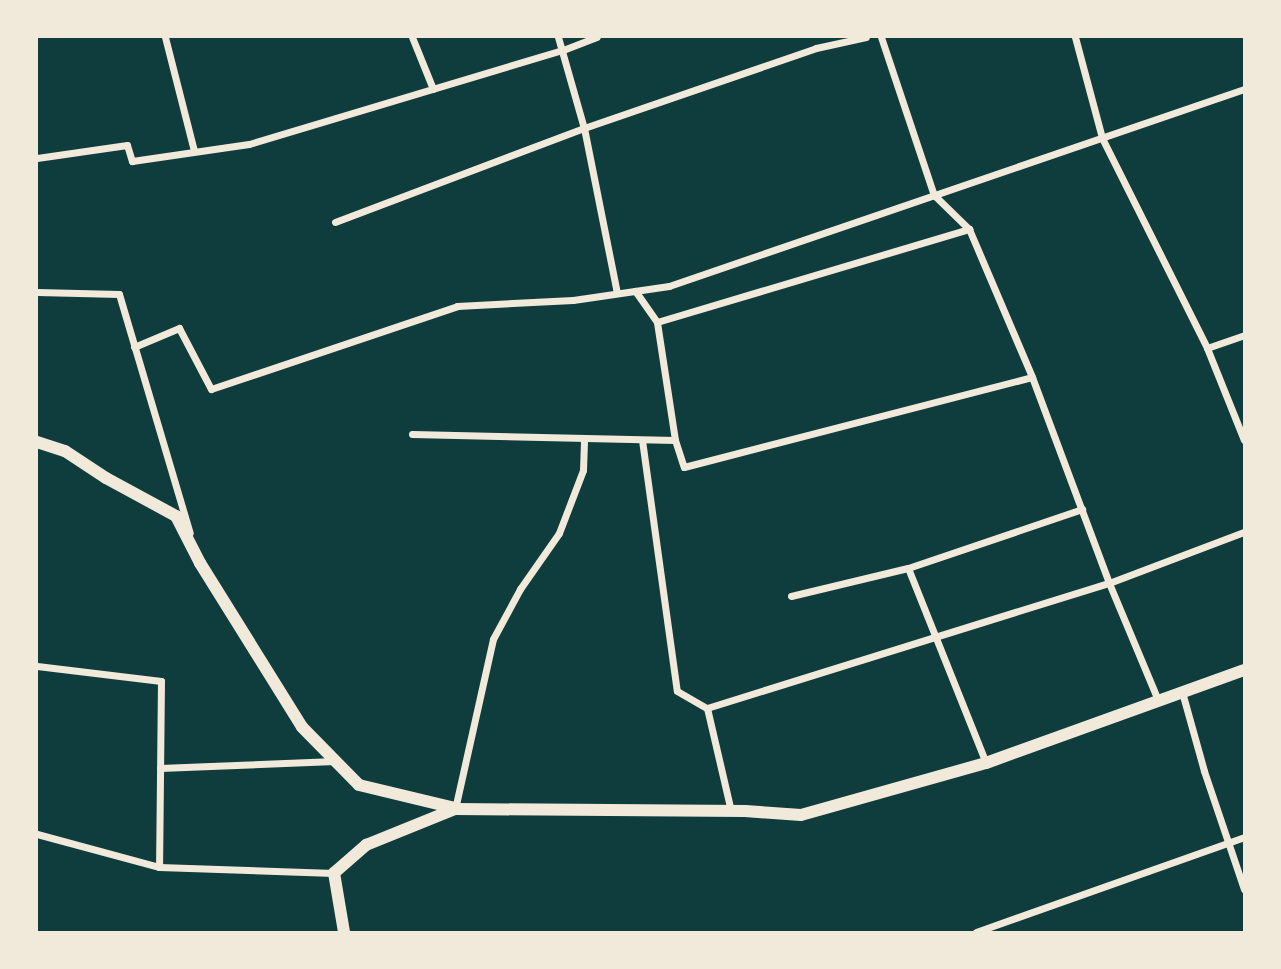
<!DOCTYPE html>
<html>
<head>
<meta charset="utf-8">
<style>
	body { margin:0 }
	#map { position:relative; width:1281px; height:969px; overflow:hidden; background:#0f3d3e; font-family:Roboto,sans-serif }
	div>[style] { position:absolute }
	.minor>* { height:7px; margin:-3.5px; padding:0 3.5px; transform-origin:3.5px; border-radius:3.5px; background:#f1e9da }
	.tertiary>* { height:12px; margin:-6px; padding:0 6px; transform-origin:6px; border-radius:6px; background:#f1e9da }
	span { translate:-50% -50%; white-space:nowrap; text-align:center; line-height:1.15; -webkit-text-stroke:5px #f1e9da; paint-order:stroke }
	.frame { position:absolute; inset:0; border:38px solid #f1e9da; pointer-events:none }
</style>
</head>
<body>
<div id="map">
	<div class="minor">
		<i style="left:165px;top:37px;width:118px;rotate:75.7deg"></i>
		<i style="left:412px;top:37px;width:56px;rotate:68deg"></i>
		<i style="left:558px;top:37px;width:95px;rotate:74.1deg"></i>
		<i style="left:584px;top:128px;width:168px;rotate:78.7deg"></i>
		<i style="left:881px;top:37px;width:167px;rotate:71.5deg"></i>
		<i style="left:934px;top:195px;width:49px;rotate:44.2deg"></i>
		<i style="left:969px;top:229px;width:161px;rotate:66.9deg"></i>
		<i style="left:1032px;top:377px;width:220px;rotate:69.5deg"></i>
		<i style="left:1109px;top:583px;width:127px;rotate:67.3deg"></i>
		<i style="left:1075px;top:37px;width:105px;rotate:75deg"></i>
		<i style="left:1102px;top:138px;width:235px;rotate:63.4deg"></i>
		<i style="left:1207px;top:348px;width:99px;rotate:68.1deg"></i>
		<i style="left:37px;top:158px;width:91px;rotate:-8.2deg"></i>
		<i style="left:127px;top:145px;width:17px;rotate:73deg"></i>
		<i style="left:132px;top:161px;width:118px;rotate:-8.3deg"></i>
		<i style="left:249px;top:144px;width:328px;rotate:-16.7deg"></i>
		<i style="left:563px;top:50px;width:36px;rotate:-21deg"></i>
		<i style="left:335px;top:222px;width:266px;rotate:-20.7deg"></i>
		<i style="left:584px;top:128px;width:245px;rotate:-19deg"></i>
		<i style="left:816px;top:48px;width:51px;rotate:-12.4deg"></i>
		<i style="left:37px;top:292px;width:82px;rotate:1.4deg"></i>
		<i style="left:119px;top:294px;width:249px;rotate:73.5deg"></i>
		<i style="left:657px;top:322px;width:326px;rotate:-16.6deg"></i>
		<i style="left:134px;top:347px;width:49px;rotate:-22.9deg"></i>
		<i style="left:179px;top:328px;width:69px;rotate:62.3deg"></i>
		<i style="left:211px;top:389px;width:260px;rotate:-18.6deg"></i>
		<i style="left:457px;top:306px;width:116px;rotate:-3deg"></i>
		<i style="left:573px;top:300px;width:97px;rotate:-8.3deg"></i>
		<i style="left:669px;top:286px;width:608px;rotate:-18.91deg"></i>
		<i style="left:1207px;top:348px;width:39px;rotate:-19deg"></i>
		<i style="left:412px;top:434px;width:263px;rotate:1.3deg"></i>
		<i style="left:675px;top:440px;width:119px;rotate:-98.7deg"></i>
		<i style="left:657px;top:322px;width:38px;rotate:-125deg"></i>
		<i style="left:642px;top:440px;width:253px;rotate:82.1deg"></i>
		<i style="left:677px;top:691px;width:34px;rotate:30deg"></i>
		<i style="left:707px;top:708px;width:106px;rotate:76.9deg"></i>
		<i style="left:675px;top:440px;width:28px;rotate:72deg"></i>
		<i style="left:684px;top:467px;width:359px;rotate:-14.5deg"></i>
		<i style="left:908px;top:568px;width:184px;rotate:-18.7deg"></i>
		<i style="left:791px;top:596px;width:120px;rotate:-13.5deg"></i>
		<i style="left:908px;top:568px;width:210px;rotate:68.2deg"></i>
		<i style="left:37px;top:666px;width:125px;rotate:6.9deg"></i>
		<i style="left:161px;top:681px;width:186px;rotate:90.6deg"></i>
		<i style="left:159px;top:867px;width:175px;rotate:2deg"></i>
		<i style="left:1182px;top:692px;width:82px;rotate:74.4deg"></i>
		<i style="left:1204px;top:771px;width:125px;rotate:71.3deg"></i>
		<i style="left:707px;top:708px;width:421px;rotate:-17.3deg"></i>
		<i style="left:1109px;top:583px;width:144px;rotate:-20.7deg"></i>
		<i style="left:160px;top:768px;width:175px;rotate:-2.3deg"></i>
		<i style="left:455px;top:809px;width:174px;rotate:-77.4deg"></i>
		<i style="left:493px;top:639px;width:57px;rotate:-61.6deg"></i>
		<i style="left:520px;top:589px;width:68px;rotate:-55.1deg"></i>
		<i style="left:559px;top:533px;width:67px;rotate:-69.1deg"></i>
		<i style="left:583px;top:470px;width:32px;rotate:-88deg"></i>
		<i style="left:37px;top:834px;width:126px;rotate:15.1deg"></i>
		<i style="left:976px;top:932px;width:284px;rotate:-19.5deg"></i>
	</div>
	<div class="tertiary">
		<i style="left:37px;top:442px;width:29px;rotate:18deg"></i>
		<i style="left:65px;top:451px;width:49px;rotate:33.4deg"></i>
		<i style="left:106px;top:478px;width:80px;rotate:28.5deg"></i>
		<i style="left:176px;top:516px;width:53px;rotate:62.9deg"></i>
		<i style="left:200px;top:563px;width:193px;rotate:58.1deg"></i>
		<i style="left:302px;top:727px;width:81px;rotate:45.5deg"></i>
		<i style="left:359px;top:785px;width:99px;rotate:13.5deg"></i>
		<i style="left:344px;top:932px;width:60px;rotate:-99.6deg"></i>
		<i style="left:334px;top:873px;width:43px;rotate:-41.2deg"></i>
		<i style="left:366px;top:845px;width:96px;rotate:-22deg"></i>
		<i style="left:455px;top:809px;width:290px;rotate:0.4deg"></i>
		<i style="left:745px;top:811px;width:56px;rotate:4.1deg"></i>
		<i style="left:801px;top:815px;width:192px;rotate:-15.7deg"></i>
		<i style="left:986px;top:763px;width:274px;rotate:-19.8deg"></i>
	</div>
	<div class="frame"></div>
</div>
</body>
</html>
